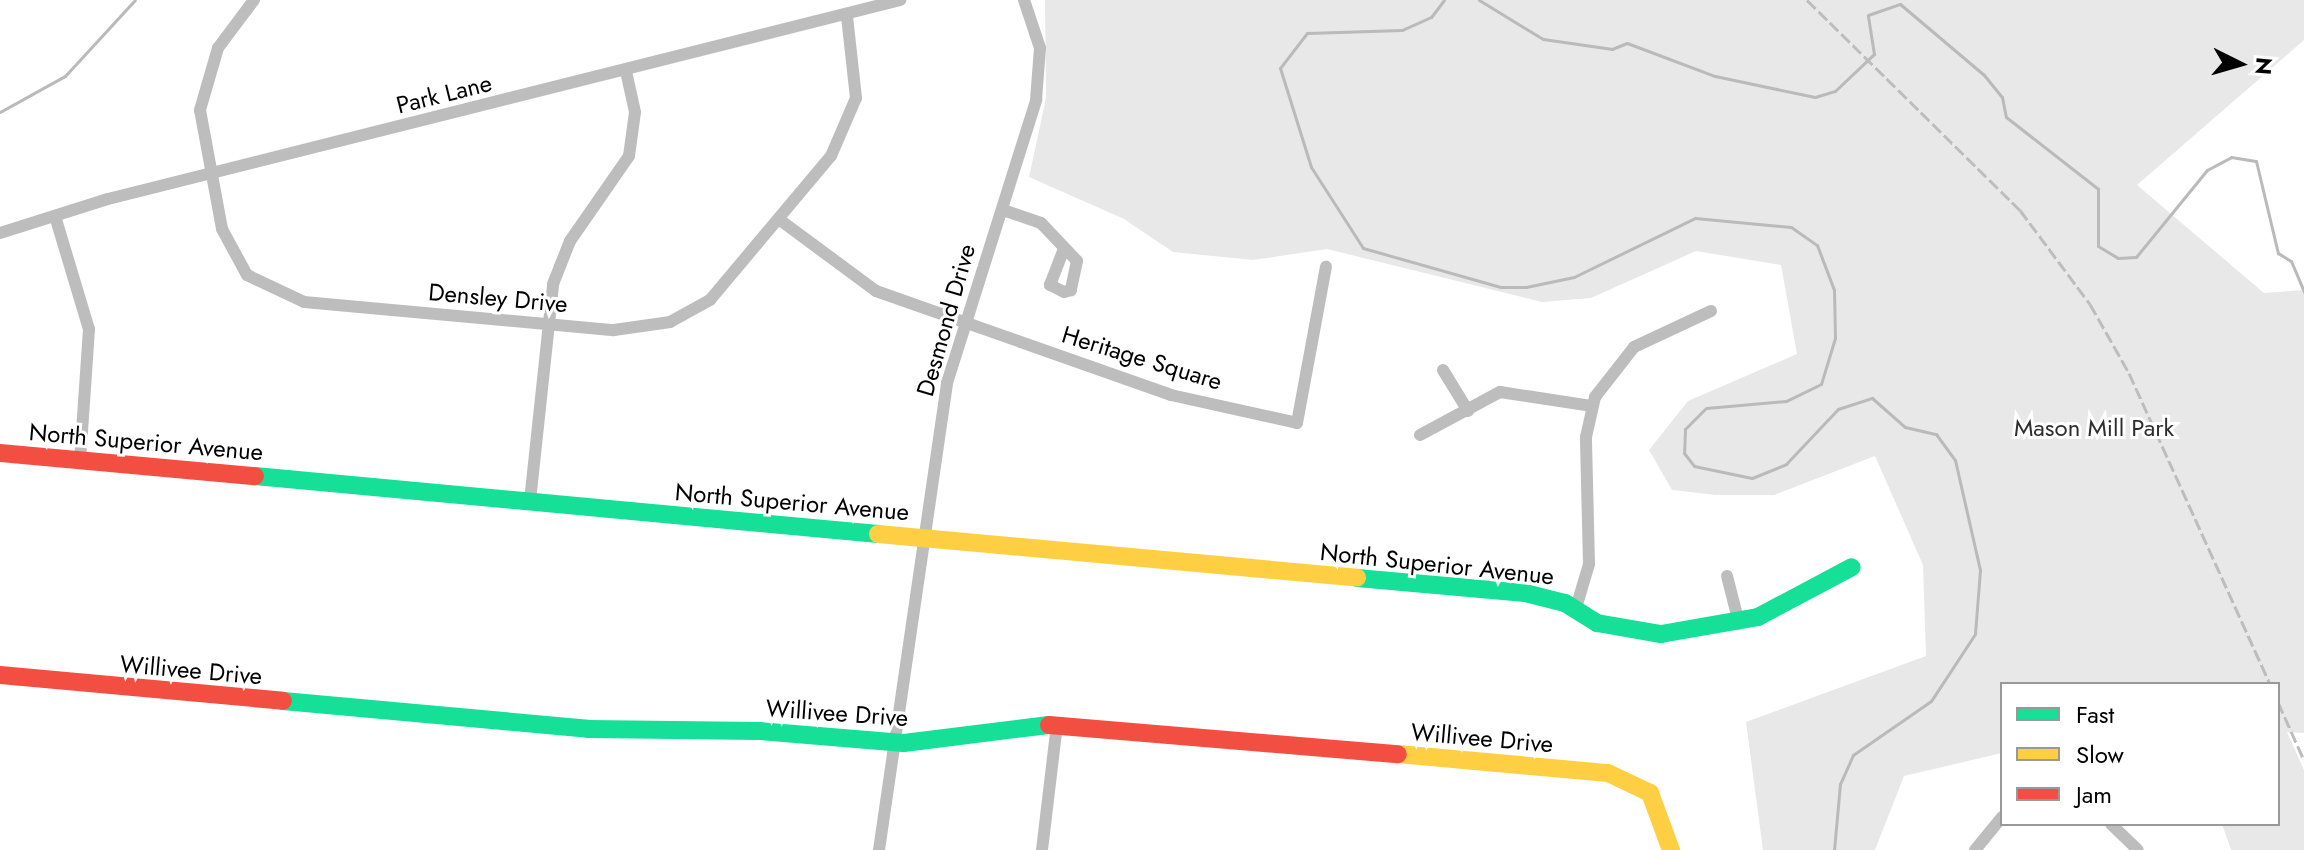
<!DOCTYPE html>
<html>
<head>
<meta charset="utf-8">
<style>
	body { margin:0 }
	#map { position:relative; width:2304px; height:850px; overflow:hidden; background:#fff; font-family:Jost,sans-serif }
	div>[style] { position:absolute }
	.green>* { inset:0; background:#e8e8e8 }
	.stream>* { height:3px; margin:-1.5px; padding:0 1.5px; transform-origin:1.5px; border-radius:1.5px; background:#bababa }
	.street>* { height:12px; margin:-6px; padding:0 6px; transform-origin:6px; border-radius:6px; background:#bdbdbd }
	.fast>* { height:18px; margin:-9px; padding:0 9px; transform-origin:9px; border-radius:9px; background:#16e098 }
	.slow>* { height:18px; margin:-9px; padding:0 9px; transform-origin:9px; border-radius:9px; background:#ffcf43 }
	.jam>* { height:18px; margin:-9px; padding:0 9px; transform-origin:9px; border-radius:9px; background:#f24e42 }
	.rail>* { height:3px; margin-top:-1.5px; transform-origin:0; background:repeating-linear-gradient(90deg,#bdbdbd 0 12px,transparent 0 16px) }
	span { translate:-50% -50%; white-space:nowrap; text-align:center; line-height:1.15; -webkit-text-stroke:6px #fff; paint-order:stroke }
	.street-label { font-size:24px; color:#000 }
	.park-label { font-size:24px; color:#2d2d2d }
	.legend { position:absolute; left:2000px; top:682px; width:280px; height:144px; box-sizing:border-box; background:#fff; border:2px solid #999; margin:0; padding:10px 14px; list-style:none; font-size:24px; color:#000 }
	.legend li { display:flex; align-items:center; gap:16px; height:40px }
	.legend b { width:40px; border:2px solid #999 }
	.north { position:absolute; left:2200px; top:24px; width:80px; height:80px; -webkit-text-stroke:6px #fff; paint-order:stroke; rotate:95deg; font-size:22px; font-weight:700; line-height:32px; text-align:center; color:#000 }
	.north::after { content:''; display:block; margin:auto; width:28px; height:36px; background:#000; clip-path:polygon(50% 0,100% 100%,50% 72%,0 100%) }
</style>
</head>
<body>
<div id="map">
	<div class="green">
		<i style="clip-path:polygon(1045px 0,2304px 0,2304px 40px,2137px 185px,2264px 293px,2304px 290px,2304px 733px,2287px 732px,2304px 770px,2304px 850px,2231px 850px,2222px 824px,2278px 824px,2278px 684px,2002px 684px,2002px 753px,1904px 776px,1875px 850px,1763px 850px,1746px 722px,1926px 656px,1923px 565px,1875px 456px,1774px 495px,1716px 495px,1672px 490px,1649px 450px,1688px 401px,1797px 354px,1781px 265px,1696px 251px,1591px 298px,1542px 302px,1327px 249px,1253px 260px,1173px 252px,1124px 219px,1029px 177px,1046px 98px)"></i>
	</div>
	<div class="stream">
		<i style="left:1444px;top:0;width:21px;rotate:127deg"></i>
		<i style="left:1431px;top:17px;width:32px;rotate:156deg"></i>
		<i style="left:1402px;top:30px;width:95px;rotate:178.2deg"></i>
		<i style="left:1307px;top:33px;width:44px;rotate:127.6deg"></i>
		<i style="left:1280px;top:68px;width:104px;rotate:72.6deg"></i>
		<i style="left:1311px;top:167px;width:96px;rotate:57.3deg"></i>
		<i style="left:1363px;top:248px;width:143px;rotate:15.8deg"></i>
		<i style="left:1501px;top:287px;width:25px"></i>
		<i style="left:1526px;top:287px;width:49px;rotate:-11.8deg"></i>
		<i style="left:1574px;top:277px;width:135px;rotate:-26deg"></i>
		<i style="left:1695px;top:218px;width:96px;rotate:5.4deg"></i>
		<i style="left:1791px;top:227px;width:32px;rotate:35deg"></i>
		<i style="left:1817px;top:245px;width:48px;rotate:69.3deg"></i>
		<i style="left:1834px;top:290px;width:48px;rotate:88.8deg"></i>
		<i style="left:1835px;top:338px;width:48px;rotate:106.9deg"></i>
		<i style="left:1821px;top:384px;width:39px;rotate:154deg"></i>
		<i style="left:1786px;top:401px;width:80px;rotate:175deg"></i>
		<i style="left:1706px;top:408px;width:30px;rotate:135deg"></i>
		<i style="left:1685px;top:429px;width:24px;rotate:92deg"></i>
		<i style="left:1684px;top:453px;width:16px;rotate:52deg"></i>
		<i style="left:1694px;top:466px;width:59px;rotate:11.7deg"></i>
		<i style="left:1752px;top:478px;width:37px;rotate:-22deg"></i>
		<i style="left:1786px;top:464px;width:76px;rotate:-46.6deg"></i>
		<i style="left:1838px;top:409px;width:36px;rotate:-18deg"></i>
		<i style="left:1872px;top:398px;width:44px;rotate:41.3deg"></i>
		<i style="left:1905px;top:427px;width:32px;rotate:13deg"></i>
		<i style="left:1936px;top:434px;width:32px;rotate:54deg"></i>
		<i style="left:1955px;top:460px;width:113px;rotate:77.2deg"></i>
		<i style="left:1980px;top:570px;width:64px;rotate:94.5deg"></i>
		<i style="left:1975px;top:634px;width:80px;rotate:123.3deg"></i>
		<i style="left:1931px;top:701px;width:95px;rotate:145.3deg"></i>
		<i style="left:1853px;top:755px;width:32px;rotate:114deg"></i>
		<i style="left:1840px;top:784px;width:66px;rotate:95.2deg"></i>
		<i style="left:1479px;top:0;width:75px;rotate:31.4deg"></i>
		<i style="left:1543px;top:39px;width:70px;rotate:8.2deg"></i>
		<i style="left:1612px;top:49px;width:16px;rotate:-22deg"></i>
		<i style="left:1627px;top:43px;width:94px;rotate:20.6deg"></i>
		<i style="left:1715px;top:76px;width:102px;rotate:11.9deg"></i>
		<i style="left:1815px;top:97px;width:21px;rotate:-17deg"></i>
		<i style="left:1835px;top:91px;width:54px;rotate:-43.5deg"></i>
		<i style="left:1874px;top:54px;width:39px;rotate:-99deg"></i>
		<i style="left:1868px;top:15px;width:34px;rotate:-19deg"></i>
		<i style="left:1900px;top:4px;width:110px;rotate:40.2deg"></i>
		<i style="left:1984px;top:75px;width:28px;rotate:51deg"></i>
		<i style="left:2002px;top:97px;width:20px;rotate:79deg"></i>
		<i style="left:2006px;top:117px;width:117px;rotate:38deg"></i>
		<i style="left:2098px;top:189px;width:57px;rotate:90deg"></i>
		<i style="left:2098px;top:246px;width:23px;rotate:31deg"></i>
		<i style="left:2118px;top:258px;width:18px;rotate:-3deg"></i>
		<i style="left:2136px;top:257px;width:112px;rotate:-50.8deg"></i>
		<i style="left:2207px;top:170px;width:27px;rotate:-28deg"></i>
		<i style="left:2231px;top:157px;width:25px;rotate:9deg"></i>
		<i style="left:2256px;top:161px;width:95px;rotate:76.6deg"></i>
		<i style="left:2278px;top:253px;width:15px;rotate:32deg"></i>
		<i style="left:2291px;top:261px;width:34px;rotate:67deg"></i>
		<i style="left:0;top:112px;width:74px;rotate:-29deg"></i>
		<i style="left:65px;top:76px;width:103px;rotate:-47.4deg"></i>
	</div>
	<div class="street">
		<i style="left:254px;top:0;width:60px;rotate:126.9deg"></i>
		<i style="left:218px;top:48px;width:65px;rotate:106.2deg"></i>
		<i style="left:200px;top:110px;width:121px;rotate:79.5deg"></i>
		<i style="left:222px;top:229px;width:52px;rotate:61.5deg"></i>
		<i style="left:247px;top:275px;width:63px;rotate:25.3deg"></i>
		<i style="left:304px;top:302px;width:311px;rotate:5.2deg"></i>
		<i style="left:614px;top:330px;width:57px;rotate:-8.1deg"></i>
		<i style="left:670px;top:322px;width:46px;rotate:-28.8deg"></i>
		<i style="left:710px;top:300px;width:188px;rotate:-50deg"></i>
		<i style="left:831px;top:156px;width:63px;rotate:-66.7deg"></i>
		<i style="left:856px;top:98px;width:82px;rotate:-96.3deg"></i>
		<i style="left:1003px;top:210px;width:40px;rotate:18.9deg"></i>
		<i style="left:1041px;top:223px;width:52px;rotate:46.5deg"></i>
		<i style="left:1077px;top:261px;width:30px;rotate:102deg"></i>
		<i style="left:1071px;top:290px;width:7px;rotate:164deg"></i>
		<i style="left:1064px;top:292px;width:16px;rotate:-153deg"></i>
		<i style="left:1050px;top:285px;width:36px;rotate:-69deg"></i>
		<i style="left:55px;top:216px;width:118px;rotate:73.3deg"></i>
		<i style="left:89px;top:329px;width:131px;rotate:93.9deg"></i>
		<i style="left:780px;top:220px;width:119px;rotate:36.5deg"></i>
		<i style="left:876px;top:291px;width:313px;rotate:19.4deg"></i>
		<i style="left:1171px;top:395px;width:129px;rotate:12.5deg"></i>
		<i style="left:1297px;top:423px;width:159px;rotate:-79.5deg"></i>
		<i style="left:0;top:233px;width:113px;rotate:-17.5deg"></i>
		<i style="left:108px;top:199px;width:817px;rotate:-14.1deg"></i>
		<i style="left:1443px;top:370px;width:48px;rotate:58.6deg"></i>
		<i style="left:1420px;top:435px;width:91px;rotate:-28.3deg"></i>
		<i style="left:1500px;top:392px;width:92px;rotate:8.7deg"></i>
		<i style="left:530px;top:501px;width:218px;rotate:-83.9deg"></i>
		<i style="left:553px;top:284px;width:46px;rotate:-68.4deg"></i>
		<i style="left:570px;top:241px;width:103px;rotate:-55.2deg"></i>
		<i style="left:629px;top:156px;width:44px;rotate:-82.2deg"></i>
		<i style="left:635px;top:112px;width:42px;rotate:-102.4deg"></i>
		<i style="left:1727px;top:576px;width:49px;rotate:75.7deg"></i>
		<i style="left:1576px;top:608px;width:46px;rotate:-73.5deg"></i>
		<i style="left:1589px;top:564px;width:127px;rotate:-91.4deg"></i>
		<i style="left:1586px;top:437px;width:41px;rotate:-77.3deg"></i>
		<i style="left:1595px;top:397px;width:63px;rotate:-52deg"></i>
		<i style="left:1634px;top:347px;width:85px;rotate:-25.1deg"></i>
		<i style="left:2111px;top:824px;width:37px;rotate:44deg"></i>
		<i style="left:879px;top:850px;width:472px;rotate:-81.7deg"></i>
		<i style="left:947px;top:383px;width:297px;rotate:-72.5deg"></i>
		<i style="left:1036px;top:100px;width:52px;rotate:-85.6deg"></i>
		<i style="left:1040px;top:48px;width:51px;rotate:-108.4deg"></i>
		<i style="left:1042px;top:850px;width:127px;rotate:-83.2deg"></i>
		<i style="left:1975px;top:850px;width:43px;rotate:-50.7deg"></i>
	</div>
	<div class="fast">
		<i style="left:255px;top:476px;width:626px;rotate:5.32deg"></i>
		<i style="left:1357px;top:578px;width:169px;rotate:5.1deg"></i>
		<i style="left:1525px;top:593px;width:41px;rotate:14deg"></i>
		<i style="left:1565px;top:603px;width:38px;rotate:32deg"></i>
		<i style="left:1597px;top:623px;width:65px;rotate:9.8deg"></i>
		<i style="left:1661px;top:634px;width:98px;rotate:-9.9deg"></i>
		<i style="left:1758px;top:617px;width:106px;rotate:-28deg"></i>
		<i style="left:283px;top:701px;width:306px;rotate:5.2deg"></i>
		<i style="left:588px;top:729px;width:172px;rotate:0.7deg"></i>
		<i style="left:760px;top:731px;width:144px;rotate:4.8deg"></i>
		<i style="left:904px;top:743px;width:146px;rotate:-7.1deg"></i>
	</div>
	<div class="slow">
		<i style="left:878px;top:534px;width:481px;rotate:5.2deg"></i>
		<i style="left:1398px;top:754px;width:211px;rotate:5.2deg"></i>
		<i style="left:1608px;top:773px;width:47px;rotate:25.5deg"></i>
		<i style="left:1650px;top:793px;width:61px;rotate:69.8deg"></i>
	</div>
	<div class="jam">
		<i style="left:0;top:453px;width:256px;rotate:5.2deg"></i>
		<i style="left:0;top:675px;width:284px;rotate:5.2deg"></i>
		<i style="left:1049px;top:725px;width:350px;rotate:4.8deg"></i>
	</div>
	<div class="rail">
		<i style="left:1807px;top:0;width:299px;rotate:44.6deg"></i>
		<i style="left:2020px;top:210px;width:117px;rotate:53.3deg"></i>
		<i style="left:2090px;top:304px;width:79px;rotate:60.5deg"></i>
		<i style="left:2129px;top:373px;width:341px;rotate:65.6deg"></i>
		<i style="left:2278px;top:702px;width:64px;rotate:65.9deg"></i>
	</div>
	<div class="street-label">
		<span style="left:444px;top:94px;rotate:-14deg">Park Lane</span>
		<span style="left:498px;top:298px;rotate:5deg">Densley Drive</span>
		<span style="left:946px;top:320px;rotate:-74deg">Desmond Drive</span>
		<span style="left:1142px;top:358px;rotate:17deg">Heritage Square</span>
		<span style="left:146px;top:442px;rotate:5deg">North Superior Avenue</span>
		<span style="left:792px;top:502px;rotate:5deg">North Superior Avenue</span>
		<span style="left:1437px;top:564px;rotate:6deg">North Superior Avenue</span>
		<span style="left:191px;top:670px;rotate:5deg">Willivee Drive</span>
		<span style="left:837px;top:713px;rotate:4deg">Willivee Drive</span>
		<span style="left:1482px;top:738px;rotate:5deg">Willivee Drive</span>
	</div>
	<div class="park-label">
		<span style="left:2094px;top:428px">Mason Mill Park</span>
	</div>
	<ul class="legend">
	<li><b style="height:10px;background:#16e098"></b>Fast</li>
	<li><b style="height:10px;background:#ffcf43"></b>Slow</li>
	<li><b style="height:10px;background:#f24e42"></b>Jam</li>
	</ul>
	<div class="north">N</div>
</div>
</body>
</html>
